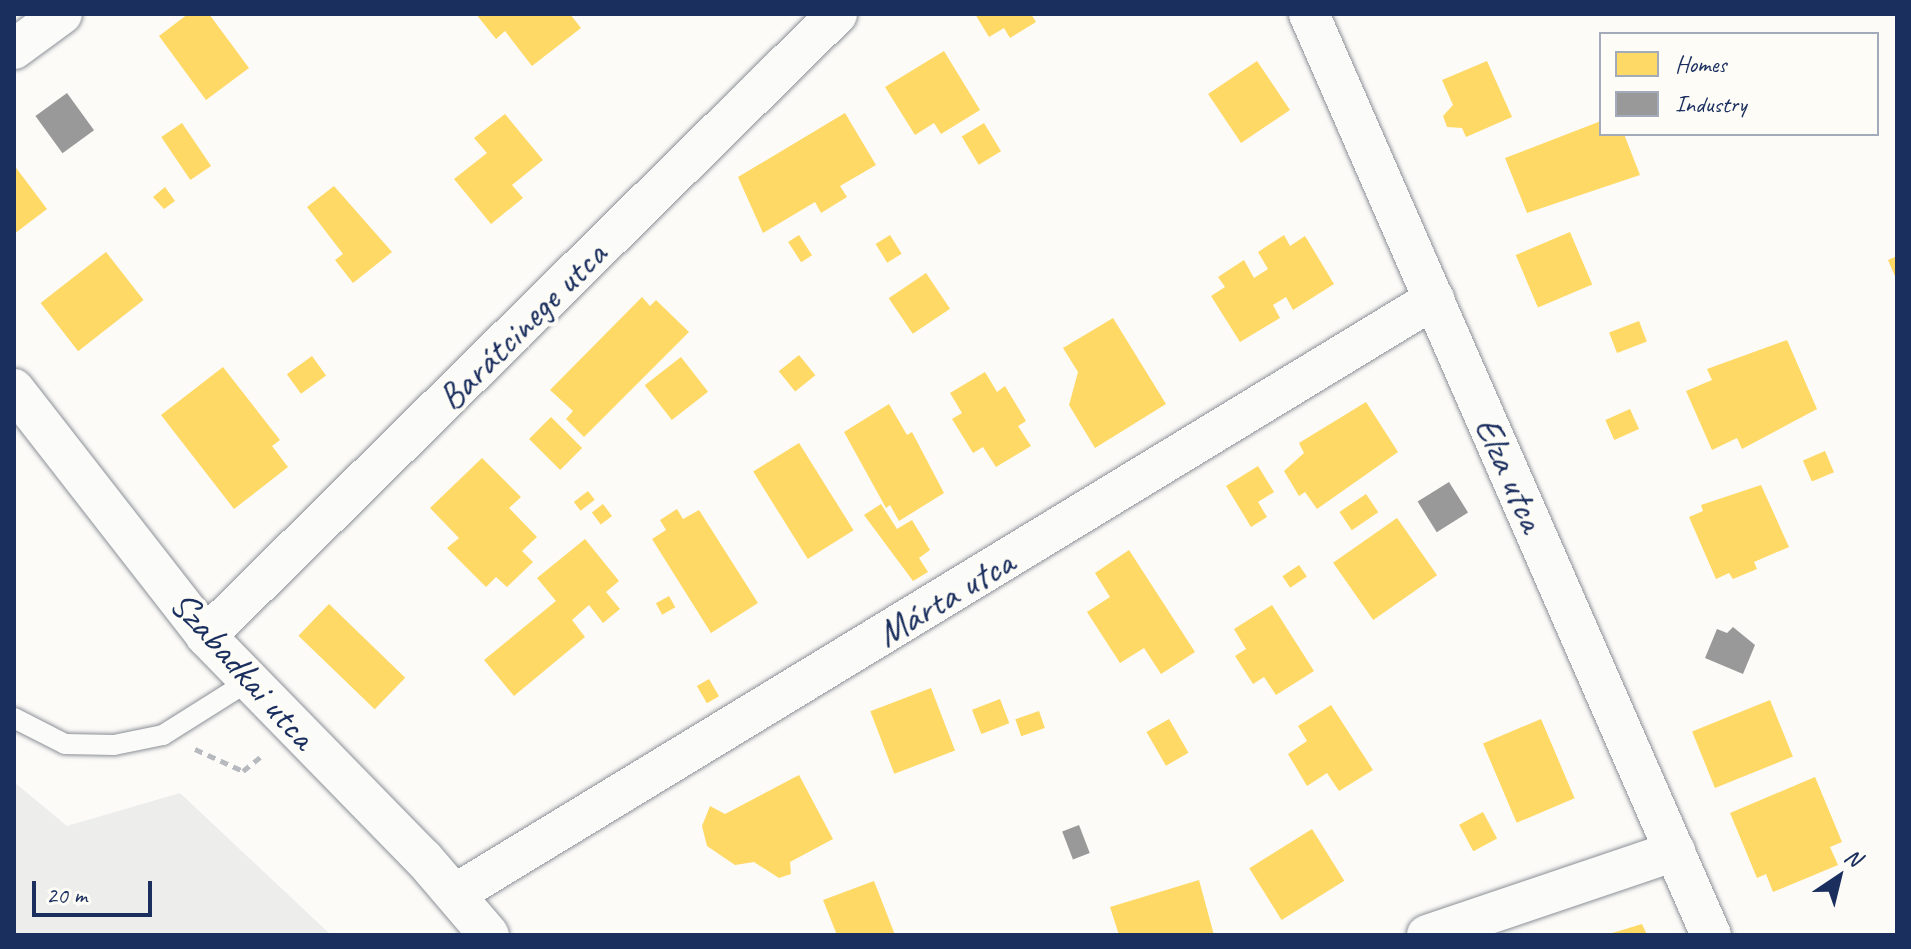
<!DOCTYPE html>
<html>
<head>
<meta charset="utf-8">
<style>
	body { margin:0 }
	#map { position:relative; width:1911px; height:949px; overflow:hidden; background:#fcfbf8; font-family:Caveat,sans-serif }
	div>[style] { position:absolute }
	.green>* { inset:0; background:#ededec }
	.homes>* { inset:0; background:#ffd966; transform-origin:0 0 }
	.industry>* { inset:0; background:#999; transform-origin:0 0 }
	.path>* { height:5px; margin-top:-2.5px; transform-origin:0; background:repeating-linear-gradient(90deg,#b6b9bd 0 8px,transparent 0 14px) }
	.roads { filter:drop-shadow(0 0 2px #8c9097) drop-shadow(0 0 2px #8c9097) }
	.service>* { height:20px; margin:-10px; padding:0 10px; transform-origin:10px; border-radius:10px; background:#fbfbf9 }
	.minor>* { height:40px; margin:-20px; padding:0 20px; transform-origin:20px; border-radius:20px; background:#fbfbf9 }
	span { translate:-50% -50%; white-space:nowrap; text-align:center; line-height:1.15; -webkit-text-stroke:8px #fdfcf7; paint-order:stroke }
	.street-label { font-size:38px; color:#1b2f5e }
	.frame { position:absolute; inset:0; border:16px solid #1b2f5e; pointer-events:none }
	.legend { position:absolute; left:1599px; top:32px; width:280px; height:104px; box-sizing:border-box; background:#fdfcf7; border:2px solid #a3aaba; margin:0; padding:10px 14px; list-style:none; font-size:24px; color:#1b2f5e }
	.legend li { display:flex; align-items:center; gap:16px; height:40px }
	.legend b { width:40px; border:2px solid #a3aaba }
	.north { position:absolute; left:1799px; top:837px; width:80px; height:80px; -webkit-text-stroke:6px #fdfcf7; paint-order:stroke; rotate:35deg; font-size:22px; font-weight:700; line-height:32px; text-align:center; color:#1b2f5e }
	.north::after { content:''; display:block; margin:auto; width:28px; height:36px; background:#1b2f5e; clip-path:polygon(50% 0,100% 100%,50% 72%,0 100%) }
	.scale { position:absolute; left:32px; top:881px; width:120px; height:36px; box-sizing:border-box; border:4px solid #1b2f5e; border-top:0; padding-left:10px; font-size:24px; line-height:28px; white-space:nowrap; color:#1b2f5e; -webkit-text-stroke:6px #fdfcf7; paint-order:stroke }
</style>
</head>
<body>
<div id="map">
	<div class="green">
		<i style="clip-path:polygon(14px 782px,67px 826px,180px 793px,331px 935px,14px 935px)"></i>
	</div>
	<div class="homes">
		<i style="clip-path:polygon(188px 14px,209px 14px,249px 68px,206px 100px,159px 36px)"></i>
		<i style="clip-path:polygon(476px 14px,570px 14px,581px 28px,532px 66px,505px 31px,496px 39px)"></i>
		<i style="clip-path:polygon(975px 14px,1031px 14px,1036px 22px,1010px 38px,1004px 28px,989px 37px)"></i>
		<i style="clip-path:polygon(944px 51px,980px 110px,941px 134px,934px 123px,915px 135px,885px 87px)"></i>
		<i style="left:1257px;top:61px;width:59px;height:59px;rotate:56deg"></i>
		<i style="clip-path:polygon(1487px 61px,1512px 117px,1466px 137px,1462px 128px,1447px 127px,1443px 116px,1453px 105px,1442px 80px)"></i>
		<i style="clip-path:polygon(845px 113px,876px 165px,840px 186px,847px 197px,821px 213px,815px 202px,763px 233px,738px 177px)"></i>
		<i style="clip-path:polygon(505px 114px,543px 160px,512px 185px,523px 198px,491px 224px,454px 179px,487px 153px,474px 138px)"></i>
		<i style="clip-path:polygon(1601px 121px,1601px 134px,1624px 134px,1640px 175px,1527px 213px,1505px 158px)"></i>
		<i style="left:182px;top:123px;width:52px;height:25px;rotate:56deg"></i>
		<i style="left:984px;top:123px;width:33px;height:26px;rotate:59deg"></i>
		<i style="clip-path:polygon(14px 165px,47px 209px,14px 234px)"></i>
		<i style="clip-path:polygon(334px 186px,392px 252px,353px 283px,335px 260px,343px 254px,307px 207px)"></i>
		<i style="clip-path:polygon(165px 187px,175px 201px,164px 209px,153px 197px)"></i>
		<i style="left:1570px;top:232px;width:57px;height:59px;rotate:67deg"></i>
		<i style="left:799px;top:235px;width:24px;height:13px;rotate:57deg"></i>
		<i style="left:890px;top:235px;width:22px;height:17px;rotate:58deg"></i>
		<i style="clip-path:polygon(1284px 235px,1290px 246px,1305px 236px,1334px 284px,1293px 310px,1286px 297px,1273px 305px,1280px 318px,1240px 342px,1211px 296px,1225px 287px,1218px 277px,1244px 260px,1254px 278px,1268px 269px,1258px 252px)"></i>
		<i style="left:106px;top:252px;width:61px;height:83px;rotate:52deg"></i>
		<i style="clip-path:polygon(1897px 256px,1897px 281px,1888px 260px)"></i>
		<i style="left:926px;top:273px;width:43px;height:45px;rotate:56deg"></i>
		<i style="clip-path:polygon(642px 297px,650px 306px,656px 300px,689px 332px,584px 437px,566px 419px,573px 411px,550px 390px)"></i>
		<i style="clip-path:polygon(1113px 318px,1166px 404px,1095px 448px,1069px 405px,1078px 372px,1063px 348px)"></i>
		<i style="left:1639px;top:321px;width:22px;height:32px;rotate:69deg"></i>
		<i style="clip-path:polygon(1787px 340px,1817px 409px,1742px 449px,1737px 438px,1712px 450px,1686px 391px,1712px 380px,1707px 369px)"></i>
		<i style="left:799px;top:355px;width:26px;height:26px;rotate:51deg"></i>
		<i style="left:312px;top:356px;width:24px;height:31px;rotate:54deg"></i>
		<i style="left:681px;top:357px;width:44px;height:46px;rotate:52deg"></i>
		<i style="clip-path:polygon(223px 367px,280px 440px,272px 446px,288px 467px,234px 509px,161px 415px)"></i>
		<i style="clip-path:polygon(985px 372px,997px 392px,1005px 386px,1026px 421px,1018px 426px,1031px 446px,996px 467px,983px 447px,973px 453px,952px 419px,962px 413px,950px 393px)"></i>
		<i style="clip-path:polygon(1366px 402px,1398px 452px,1317px 509px,1305px 492px,1299px 496px,1284px 471px,1304px 453px,1299px 443px)"></i>
		<i style="clip-path:polygon(889px 404px,907px 435px,912px 432px,944px 493px,899px 521px,890px 505px,886px 508px,844px 432px)"></i>
		<i style="left:1630px;top:409px;width:22px;height:27px;rotate:66deg"></i>
		<i style="left:551px;top:417px;width:44px;height:31px;rotate:45deg"></i>
		<i style="left:799px;top:443px;width:103px;height:54px;rotate:58deg"></i>
		<i style="left:1825px;top:451px;width:23px;height:24px;rotate:67deg"></i>
		<i style="clip-path:polygon(482px 458px,521px 497px,509px 508px,537px 537px,522px 551px,533px 562px,507px 587px,496px 577px,486px 587px,447px 548px,459px 538px,430px 508px)"></i>
		<i style="clip-path:polygon(1258px 466px,1274px 492px,1258px 502px,1267px 517px,1251px 527px,1226px 486px)"></i>
		<i style="clip-path:polygon(1761px 485px,1789px 547px,1754px 562px,1757px 569px,1733px 579px,1729px 573px,1716px 579px,1689px 517px,1703px 511px,1701px 505px)"></i>
		<i style="left:588px;top:491px;width:11px;height:18px;rotate:52deg"></i>
		<i style="left:1366px;top:494px;width:22px;height:32px;rotate:56deg"></i>
		<i style="left:603px;top:504px;width:15px;height:14px;rotate:53deg"></i>
		<i style="clip-path:polygon(881px 504px,897px 529px,912px 520px,930px 550px,919px 558px,928px 572px,913px 581px,864px 515px)"></i>
		<i style="clip-path:polygon(677px 509px,683px 519px,699px 510px,758px 603px,711px 633px,652px 539px,666px 530px,660px 520px)"></i>
		<i style="left:1397px;top:518px;width:70px;height:78px;rotate:55deg"></i>
		<i style="clip-path:polygon(585px 539px,619px 581px,606px 592px,620px 609px,603px 623px,589px 605px,572px 620px,585px 637px,514px 696px,484px 660px,556px 601px,537px 578px)"></i>
		<i style="clip-path:polygon(1129px 550px,1195px 652px,1161px 674px,1144px 648px,1120px 663px,1087px 612px,1110px 597px,1095px 573px)"></i>
		<i style="left:1299px;top:565px;width:14px;height:20px;rotate:56deg"></i>
		<i style="left:669px;top:596px;width:13px;height:15px;rotate:61deg"></i>
		<i style="left:329px;top:604px;width:106px;height:44px;rotate:44deg"></i>
		<i style="clip-path:polygon(1272px 605px,1314px 671px,1276px 695px,1264px 677px,1253px 684px,1235px 656px,1246px 649px,1234px 629px)"></i>
		<i style="left:709px;top:679px;width:20px;height:14px;rotate:60deg"></i>
		<i style="left:931px;top:688px;width:67px;height:65px;rotate:69deg"></i>
		<i style="left:1000px;top:699px;width:26px;height:30px;rotate:69deg"></i>
		<i style="left:1770px;top:700px;width:61px;height:84px;rotate:68deg"></i>
		<i style="clip-path:polygon(1331px 705px,1373px 770px,1339px 791px,1327px 773px,1307px 786px,1288px 754px,1307px 741px,1298px 726px)"></i>
		<i style="left:1039px;top:711px;width:18px;height:25px;rotate:71deg"></i>
		<i style="left:1169px;top:719px;width:39px;height:26px;rotate:60deg"></i>
		<i style="left:1541px;top:719px;width:86px;height:63px;rotate:67deg"></i>
		<i style="clip-path:polygon(799px 775px,833px 839px,790px 862px,791px 874px,779px 878px,754px 862px,735px 865px,707px 846px,702px 826px,710px 806px,725px 814px)"></i>
		<i style="clip-path:polygon(1815px 777px,1842px 842px,1830px 847px,1838px 865px,1773px 892px,1766px 874px,1757px 878px,1730px 813px)"></i>
		<i style="left:1483px;top:812px;width:30px;height:27px;rotate:62deg"></i>
		<i style="left:1312px;top:829px;width:61px;height:74px;rotate:58deg"></i>
		<i style="clip-path:polygon(1199px 880px,1214px 935px,1119px 935px,1110px 907px)"></i>
		<i style="clip-path:polygon(874px 881px,895px 935px,837px 935px,823px 900px)"></i>
		<i style="clip-path:polygon(1642px 924px,1647px 935px,1609px 935px,1609px 934px)"></i>
	</div>
	<div class="industry">
		<i style="left:67px;top:93px;width:46px;height:39px;rotate:54deg"></i>
		<i style="left:1449px;top:482px;width:36px;height:37px;rotate:58deg"></i>
		<i style="clip-path:polygon(1733px 627px,1755px 645px,1743px 674px,1705px 658px,1717px 629px,1727px 633px)"></i>
		<i style="left:1079px;top:825px;width:30px;height:18px;rotate:69deg"></i>
	</div>
	<div class="path">
		<i style="left:195px;top:749px;width:53px;rotate:24.6deg"></i>
		<i style="left:243px;top:771px;width:22px;rotate:-39deg"></i>
		<i style="left:168px;top:935px;width:10px"></i>
	</div>
	<div class="roads">
		<div class="service">
			<i style="left:14px;top:718px;width:57px;rotate:27deg"></i>
			<i style="left:65px;top:744px;width:49px;rotate:1.2deg"></i>
			<i style="left:114px;top:745px;width:50px;rotate:-11.5deg"></i>
			<i style="left:163px;top:735px;width:99px;rotate:-32.2deg"></i>
		</div>
		<div class="minor">
			<i style="left:1309px;top:14px;width:1005px;rotate:66.42deg"></i>
			<i style="left:14px;top:49px;width:59px;rotate:-36.1deg"></i>
			<i style="left:14px;top:389px;width:313px;rotate:52.1deg"></i>
			<i style="left:206px;top:636px;width:310px;rotate:45.7deg"></i>
			<i style="left:423px;top:858px;width:101px;rotate:49.4deg"></i>
			<i style="left:206px;top:636px;width:886px;rotate:-44.59deg"></i>
			<i style="left:455px;top:894px;width:1146px;rotate:-31.29deg"></i>
			<i style="left:1427px;top:935px;width:262px;rotate:-18.7deg"></i>
		</div>
	</div>
	<div class="street-label">
		<span style="left:522px;top:326px;rotate:-45deg">Barátcinege utca</span>
		<span style="left:1510px;top:474px;rotate:66deg">Elza utca</span>
		<span style="left:945px;top:598px;rotate:-31deg">Márta utca</span>
		<span style="left:243px;top:670px;rotate:48deg">Szabadkai utca</span>
	</div>
	<div class="frame"></div>
	<ul class="legend">
	<li><b style="height:22px;background:#ffd966"></b>Homes</li>
	<li><b style="height:22px;background:#999"></b>Industry</li>
	</ul>
	<div class="north">N</div>
	<div class="scale">20 m</div>
</div>
</body>
</html>
